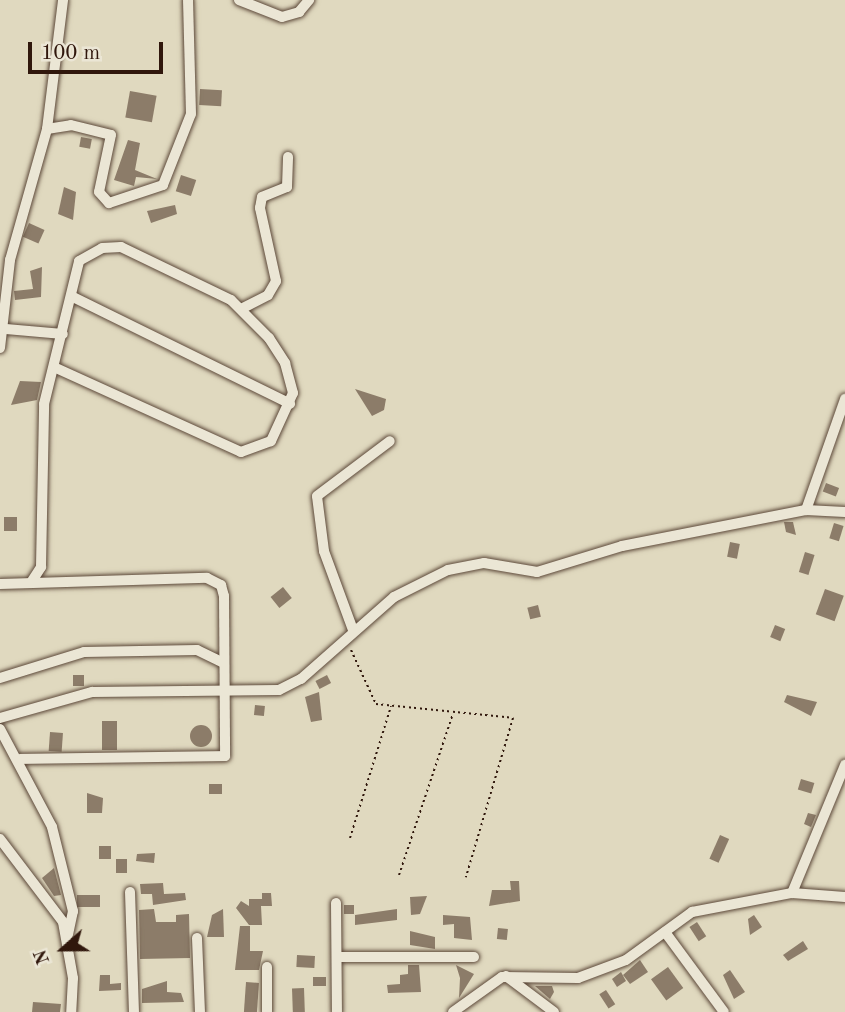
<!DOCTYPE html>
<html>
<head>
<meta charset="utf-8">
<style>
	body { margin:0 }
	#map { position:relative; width:845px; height:1012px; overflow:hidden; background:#e0d9bf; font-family:"Old Standard TT",serif }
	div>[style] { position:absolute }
	.building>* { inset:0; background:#8c7c69; transform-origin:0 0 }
	.round { border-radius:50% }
	.path>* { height:2px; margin-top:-1px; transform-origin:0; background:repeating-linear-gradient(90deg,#30170c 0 2px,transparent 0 5.5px) }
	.roads { filter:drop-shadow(0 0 2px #5c4839) drop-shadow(0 0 2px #5c4839) }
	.minor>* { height:10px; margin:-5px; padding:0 5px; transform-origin:5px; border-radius:5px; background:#ebe6d5 }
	span { translate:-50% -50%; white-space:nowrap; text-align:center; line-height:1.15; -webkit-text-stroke:6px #ebe6d5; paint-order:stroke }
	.north { position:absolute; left:28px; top:914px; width:70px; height:70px; -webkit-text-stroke:5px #ebe6d5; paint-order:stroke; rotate:249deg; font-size:19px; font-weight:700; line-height:28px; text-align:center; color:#30170c }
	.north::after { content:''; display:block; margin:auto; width:24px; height:32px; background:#30170c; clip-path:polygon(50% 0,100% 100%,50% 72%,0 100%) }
	.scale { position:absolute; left:28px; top:42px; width:135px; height:32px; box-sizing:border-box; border:4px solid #30170c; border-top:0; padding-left:9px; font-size:21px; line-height:24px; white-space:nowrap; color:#30170c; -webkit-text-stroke:5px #ebe6d5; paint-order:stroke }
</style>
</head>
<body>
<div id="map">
	<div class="building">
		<i style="left:200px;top:89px;width:22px;height:16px;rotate:3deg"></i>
		<i style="left:130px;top:91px;width:27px;height:27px;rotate:10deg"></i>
		<i style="left:81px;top:137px;width:11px;height:10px;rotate:10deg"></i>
		<i style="clip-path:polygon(128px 140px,140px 143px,135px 170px,157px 179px,136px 177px,134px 186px,114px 180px)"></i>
		<i style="left:181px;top:175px;width:16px;height:17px;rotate:18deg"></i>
		<i style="clip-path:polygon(64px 187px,76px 192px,73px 220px,58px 214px)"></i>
		<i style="clip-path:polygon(175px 205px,177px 214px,151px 223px,147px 211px)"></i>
		<i style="left:29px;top:223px;width:17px;height:15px;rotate:24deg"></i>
		<i style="clip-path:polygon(42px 267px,41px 297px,15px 300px,14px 291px,33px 289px,30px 271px)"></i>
		<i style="clip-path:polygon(20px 381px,41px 382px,37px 400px,11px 405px)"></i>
		<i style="clip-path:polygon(355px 389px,386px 399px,384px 410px,372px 416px)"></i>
		<i style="left:826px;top:483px;width:14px;height:9px;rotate:21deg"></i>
		<i style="left:4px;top:517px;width:13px;height:14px"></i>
		<i style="clip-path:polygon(784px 522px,793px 522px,796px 535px,786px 532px)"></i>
		<i style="left:834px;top:523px;width:10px;height:16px;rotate:17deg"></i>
		<i style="left:730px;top:542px;width:10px;height:15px;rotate:11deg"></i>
		<i style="left:805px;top:552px;width:10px;height:21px;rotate:17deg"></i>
		<i style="left:283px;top:587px;width:14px;height:16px;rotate:51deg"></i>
		<i style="left:825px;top:589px;width:20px;height:27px;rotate:20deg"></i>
		<i style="left:538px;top:605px;width:12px;height:11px;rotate:76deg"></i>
		<i style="left:775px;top:625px;width:11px;height:13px;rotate:22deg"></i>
		<i style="left:73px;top:675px;width:11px;height:11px"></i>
		<i style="left:327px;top:675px;width:9px;height:13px;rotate:63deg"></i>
		<i style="clip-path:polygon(319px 692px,322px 720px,311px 722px,305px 697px)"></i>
		<i style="clip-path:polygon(787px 695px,817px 702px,811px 716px,784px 702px)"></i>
		<i style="left:255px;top:705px;width:10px;height:10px;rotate:6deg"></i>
		<i style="left:117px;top:721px;width:29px;height:15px;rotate:90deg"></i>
		<i class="round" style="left:190px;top:725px;width:22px;height:22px"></i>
		<i style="left:50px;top:732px;width:13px;height:19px;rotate:4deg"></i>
		<i style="left:801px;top:779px;width:14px;height:11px;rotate:17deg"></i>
		<i style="left:209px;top:784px;width:13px;height:10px"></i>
		<i style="clip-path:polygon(87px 793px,103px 798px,102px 813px,87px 813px)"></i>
		<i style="clip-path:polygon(808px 813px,816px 815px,811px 827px,804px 824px)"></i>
		<i style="left:720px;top:835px;width:10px;height:26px;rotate:24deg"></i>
		<i style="left:99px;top:846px;width:12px;height:13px"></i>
		<i style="clip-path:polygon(155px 853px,154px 863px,136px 861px,137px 854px)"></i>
		<i style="left:116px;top:859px;width:11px;height:14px"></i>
		<i style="clip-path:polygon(54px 868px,61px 895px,54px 896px,42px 878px)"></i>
		<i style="clip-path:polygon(510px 881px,519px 881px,520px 901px,489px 906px,492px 890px,511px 890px)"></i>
		<i style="clip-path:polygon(163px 883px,164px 894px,185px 893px,186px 900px,153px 905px,152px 894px,141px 894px,140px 884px)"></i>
		<i style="clip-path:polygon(262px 893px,271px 893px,272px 906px,261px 906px,262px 925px,249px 925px,236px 908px,241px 901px,249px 906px,249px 899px,262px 899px)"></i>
		<i style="left:100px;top:895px;width:12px;height:23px;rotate:90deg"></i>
		<i style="clip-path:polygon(427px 896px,420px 914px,411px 915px,410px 897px)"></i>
		<i style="left:344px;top:905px;width:10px;height:9px"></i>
		<i style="clip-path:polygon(154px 909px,156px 922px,176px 922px,176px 915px,189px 914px,190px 958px,140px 959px,139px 910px)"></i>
		<i style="clip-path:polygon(223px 909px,224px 937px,207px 937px,212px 915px)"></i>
		<i style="clip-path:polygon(397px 909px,397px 920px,355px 925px,355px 915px)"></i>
		<i style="clip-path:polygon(443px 915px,470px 917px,472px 940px,454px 938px,454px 924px,443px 925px)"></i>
		<i style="clip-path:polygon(754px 915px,762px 927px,750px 935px,748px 919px)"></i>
		<i style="left:697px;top:922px;width:17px;height:9px;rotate:57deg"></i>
		<i style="clip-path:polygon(240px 926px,250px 926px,250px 951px,263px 951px,259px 970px,235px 970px)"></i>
		<i style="left:498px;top:928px;width:10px;height:11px;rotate:6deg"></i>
		<i style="clip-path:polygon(410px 931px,435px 937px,435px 949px,410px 945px)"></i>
		<i style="clip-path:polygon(803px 941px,808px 949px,788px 961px,783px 955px)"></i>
		<i style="left:297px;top:955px;width:18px;height:12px;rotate:3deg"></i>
		<i style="clip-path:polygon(640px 960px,648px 972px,630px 984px,623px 975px)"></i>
		<i style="clip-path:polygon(408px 965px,419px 965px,421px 992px,388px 993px,387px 985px,400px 984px,400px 975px,408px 974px)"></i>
		<i style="clip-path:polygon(456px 965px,474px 974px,459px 998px,460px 978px)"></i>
		<i style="left:668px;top:967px;width:26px;height:21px;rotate:54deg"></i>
		<i style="clip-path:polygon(730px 970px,745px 992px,734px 999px,723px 975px)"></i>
		<i style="clip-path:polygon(621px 972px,626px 981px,617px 987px,612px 979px)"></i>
		<i style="clip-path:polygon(100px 975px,110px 975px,110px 984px,121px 983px,121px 990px,99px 991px)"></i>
		<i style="left:326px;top:977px;width:9px;height:13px;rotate:90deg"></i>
		<i style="clip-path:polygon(167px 981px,167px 992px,181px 993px,184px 1002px,142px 1003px,142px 989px)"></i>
		<i style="left:246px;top:982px;width:13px;height:30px;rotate:4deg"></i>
		<i style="clip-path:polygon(535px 986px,552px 986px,554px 992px,550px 999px)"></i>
		<i style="left:304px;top:988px;width:24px;height:12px;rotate:88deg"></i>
		<i style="left:606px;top:990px;width:17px;height:8px;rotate:57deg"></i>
		<i style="clip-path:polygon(33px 1002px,61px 1004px,60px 1012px,32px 1012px)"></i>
	</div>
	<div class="path">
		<i style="left:351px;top:650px;width:60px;rotate:65.2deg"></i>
		<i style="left:376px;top:704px;width:138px;rotate:5.8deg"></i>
		<i style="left:513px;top:718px;width:166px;rotate:106.5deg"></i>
		<i style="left:350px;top:838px;width:138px;rotate:-72.7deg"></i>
		<i style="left:399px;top:875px;width:170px;rotate:-71.5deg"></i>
	</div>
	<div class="roads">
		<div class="minor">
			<i style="left:239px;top:0;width:46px;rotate:21.6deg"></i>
			<i style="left:282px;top:17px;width:18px;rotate:-16deg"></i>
			<i style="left:299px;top:12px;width:16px;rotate:-50deg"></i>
			<i style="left:47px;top:129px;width:24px;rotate:-9deg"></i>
			<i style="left:71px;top:125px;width:41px;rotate:14deg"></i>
			<i style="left:111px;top:135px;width:58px;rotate:101.9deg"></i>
			<i style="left:99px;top:192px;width:15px;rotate:48deg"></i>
			<i style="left:109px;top:203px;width:57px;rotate:-18.4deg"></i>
			<i style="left:163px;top:185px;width:76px;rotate:-68.5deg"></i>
			<i style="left:191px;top:114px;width:114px;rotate:-91.5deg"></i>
			<i style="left:73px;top:297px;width:242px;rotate:26.2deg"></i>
			<i style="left:241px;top:309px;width:30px;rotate:-27deg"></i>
			<i style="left:268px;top:295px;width:16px;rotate:-60deg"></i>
			<i style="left:276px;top:281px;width:75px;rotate:-102.4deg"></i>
			<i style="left:260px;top:208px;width:11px;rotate:-80deg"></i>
			<i style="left:262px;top:197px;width:27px;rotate:-22deg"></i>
			<i style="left:287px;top:187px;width:30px;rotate:-88deg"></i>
			<i style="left:6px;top:329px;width:57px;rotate:5deg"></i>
			<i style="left:0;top:348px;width:89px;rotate:-83.5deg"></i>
			<i style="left:10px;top:260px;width:136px;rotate:-74.2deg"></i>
			<i style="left:47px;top:129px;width:130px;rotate:-82.9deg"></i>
			<i style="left:806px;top:510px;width:118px;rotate:-70.6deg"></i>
			<i style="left:32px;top:581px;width:17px;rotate:-57deg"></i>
			<i style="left:41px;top:567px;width:163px;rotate:-88.9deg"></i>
			<i style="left:44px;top:404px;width:147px;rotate:-76.2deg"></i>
			<i style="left:79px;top:261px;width:26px;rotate:-29deg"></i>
			<i style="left:102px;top:248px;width:19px;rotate:-3deg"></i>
			<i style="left:121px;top:247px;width:122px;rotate:25.7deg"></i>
			<i style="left:231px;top:300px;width:54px;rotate:45deg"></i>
			<i style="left:269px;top:338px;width:30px;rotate:57deg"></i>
			<i style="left:285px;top:363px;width:31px;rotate:75deg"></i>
			<i style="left:293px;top:393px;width:53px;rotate:114.6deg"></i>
			<i style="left:271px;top:441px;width:32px;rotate:160deg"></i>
			<i style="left:241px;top:452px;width:205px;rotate:-155.6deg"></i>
			<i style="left:0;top:584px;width:207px;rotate:-1.7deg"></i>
			<i style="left:207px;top:578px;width:16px;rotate:27deg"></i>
			<i style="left:221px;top:585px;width:11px;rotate:75deg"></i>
			<i style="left:224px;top:596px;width:160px;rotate:89.6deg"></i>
			<i style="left:225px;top:756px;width:205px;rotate:179.2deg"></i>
			<i style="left:353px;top:630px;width:84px;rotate:-110.2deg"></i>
			<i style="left:324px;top:551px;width:55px;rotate:-97.3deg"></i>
			<i style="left:317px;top:496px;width:91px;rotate:-37deg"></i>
			<i style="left:0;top:678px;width:88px;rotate:-17.2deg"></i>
			<i style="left:84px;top:652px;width:113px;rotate:-1deg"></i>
			<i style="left:197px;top:650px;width:28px;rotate:26deg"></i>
			<i style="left:0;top:718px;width:96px;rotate:-15.8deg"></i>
			<i style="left:92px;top:692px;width:187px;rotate:-0.6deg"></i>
			<i style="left:279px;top:690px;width:25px;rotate:-27deg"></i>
			<i style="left:301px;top:679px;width:124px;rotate:-41.4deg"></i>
			<i style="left:394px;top:597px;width:60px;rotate:-26.6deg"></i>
			<i style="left:448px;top:570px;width:37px;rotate:-11deg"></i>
			<i style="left:484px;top:563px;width:54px;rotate:9.6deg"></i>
			<i style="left:537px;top:572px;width:89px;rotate:-17deg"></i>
			<i style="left:622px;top:546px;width:187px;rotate:-11.1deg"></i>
			<i style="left:806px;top:510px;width:39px;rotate:3deg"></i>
			<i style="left:0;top:729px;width:111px;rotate:62deg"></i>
			<i style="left:52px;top:827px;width:87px;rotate:76deg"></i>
			<i style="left:73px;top:911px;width:24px;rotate:102deg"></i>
			<i style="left:0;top:839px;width:104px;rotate:52.8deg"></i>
			<i style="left:63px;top:922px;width:57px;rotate:79.9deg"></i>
			<i style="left:73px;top:978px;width:34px;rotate:93deg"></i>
			<i style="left:130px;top:892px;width:120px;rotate:88.1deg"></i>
			<i style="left:792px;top:893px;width:139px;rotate:-67.5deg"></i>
			<i style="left:336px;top:903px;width:109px;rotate:89.5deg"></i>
			<i style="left:665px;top:932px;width:99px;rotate:53.6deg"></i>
			<i style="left:197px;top:938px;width:74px;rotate:87.7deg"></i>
			<i style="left:337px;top:957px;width:137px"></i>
			<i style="left:506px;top:976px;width:60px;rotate:36.9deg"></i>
			<i style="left:267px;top:1012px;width:45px;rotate:-90deg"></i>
			<i style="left:453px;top:1012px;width:60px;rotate:-35.5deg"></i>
			<i style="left:502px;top:977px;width:76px;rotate:0.8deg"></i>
			<i style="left:578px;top:978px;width:51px;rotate:-20.6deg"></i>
			<i style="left:626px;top:960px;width:82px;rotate:-36deg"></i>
			<i style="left:692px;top:912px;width:102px;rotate:-10.8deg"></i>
			<i style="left:792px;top:893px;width:53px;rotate:4.3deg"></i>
		</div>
	</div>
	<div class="north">N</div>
	<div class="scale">100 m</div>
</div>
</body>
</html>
